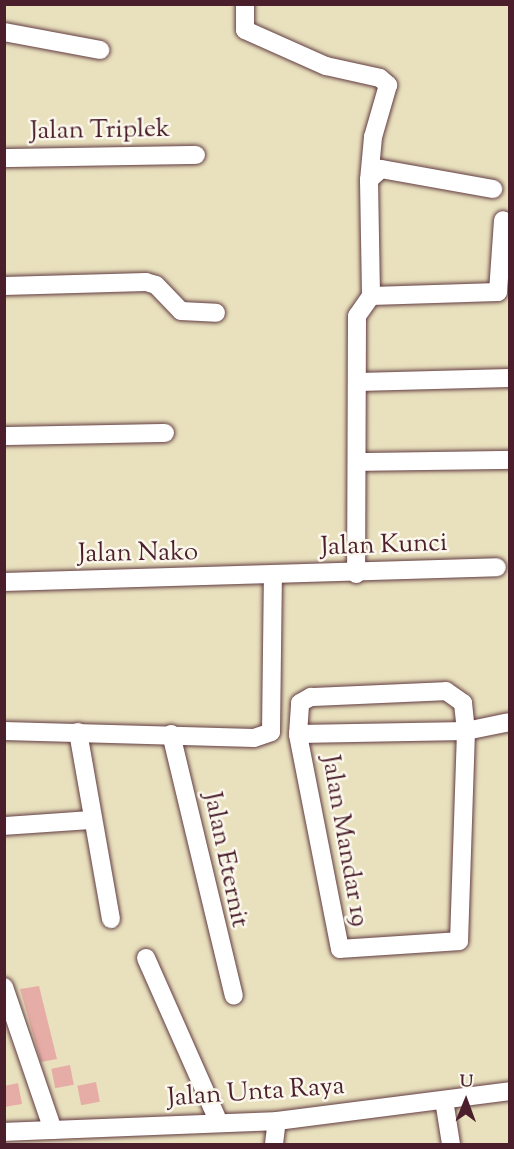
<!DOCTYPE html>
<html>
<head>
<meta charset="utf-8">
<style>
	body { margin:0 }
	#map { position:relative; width:514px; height:1149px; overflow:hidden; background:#e9e1be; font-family:"Sorts Mill Goudy",serif }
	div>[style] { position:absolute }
	.building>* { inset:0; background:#e6ada7; transform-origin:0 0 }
	.roads { filter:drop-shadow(0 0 2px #623c41) drop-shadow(0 0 2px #623c41) }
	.minor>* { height:18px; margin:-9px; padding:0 9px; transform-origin:9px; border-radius:9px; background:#fff }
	span { translate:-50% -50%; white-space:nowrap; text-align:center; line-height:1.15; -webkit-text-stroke:5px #fbf7ec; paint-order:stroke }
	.street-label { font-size:26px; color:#4a1f2b }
	.frame { position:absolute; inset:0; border:6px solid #4a1f2b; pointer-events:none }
	.north { position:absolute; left:436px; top:1071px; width:60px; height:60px; -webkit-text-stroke:4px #fbf7ec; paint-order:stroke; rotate:1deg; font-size:16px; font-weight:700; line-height:24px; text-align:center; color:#4a1f2b }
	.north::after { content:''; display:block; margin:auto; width:21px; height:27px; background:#4a1f2b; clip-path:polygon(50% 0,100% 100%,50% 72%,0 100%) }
</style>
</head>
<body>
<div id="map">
	<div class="building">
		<i style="clip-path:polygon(39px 986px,57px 1059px,41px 1062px,20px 989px)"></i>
		<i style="left:70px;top:1065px;width:20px;height:19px;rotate:79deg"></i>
		<i style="left:96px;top:1082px;width:20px;height:19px;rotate:79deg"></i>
		<i style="clip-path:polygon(18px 1083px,22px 1104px,4px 1107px,4px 1086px)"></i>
	</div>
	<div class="roads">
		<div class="minor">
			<i style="left:245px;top:4px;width:26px;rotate:90deg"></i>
			<i style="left:245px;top:30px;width:89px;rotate:24deg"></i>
			<i style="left:326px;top:66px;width:55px;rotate:12.5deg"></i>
			<i style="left:380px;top:78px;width:11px;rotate:41deg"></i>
			<i style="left:388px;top:85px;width:54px;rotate:106.1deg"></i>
			<i style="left:373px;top:137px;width:43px;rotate:95.3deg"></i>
			<i style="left:369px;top:180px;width:116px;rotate:89deg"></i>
			<i style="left:371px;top:296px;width:24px;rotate:125deg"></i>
			<i style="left:357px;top:316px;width:258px;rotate:90.2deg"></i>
			<i style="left:4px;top:32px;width:98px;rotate:10.6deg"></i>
			<i style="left:4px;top:158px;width:192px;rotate:-0.9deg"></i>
			<i style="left:369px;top:180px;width:16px;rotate:-43deg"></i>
			<i style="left:381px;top:169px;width:114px;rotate:10.1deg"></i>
			<i style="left:4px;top:286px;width:142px;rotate:-1.6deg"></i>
			<i style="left:146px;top:282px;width:10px;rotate:17deg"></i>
			<i style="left:156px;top:285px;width:36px;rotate:46deg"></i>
			<i style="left:181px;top:311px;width:35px;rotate:3deg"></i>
			<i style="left:371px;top:296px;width:127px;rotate:-1.8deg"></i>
			<i style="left:498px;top:292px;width:72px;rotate:-86deg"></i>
			<i style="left:358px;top:382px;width:152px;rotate:-1.5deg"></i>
			<i style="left:4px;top:436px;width:161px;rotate:-1.1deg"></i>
			<i style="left:358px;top:462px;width:152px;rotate:-0.8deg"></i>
			<i style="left:4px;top:582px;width:493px;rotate:-1.7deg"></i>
			<i style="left:446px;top:691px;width:21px;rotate:35deg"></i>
			<i style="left:463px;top:703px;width:28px;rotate:84deg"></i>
			<i style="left:466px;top:731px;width:210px;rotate:91.9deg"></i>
			<i style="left:459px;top:941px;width:119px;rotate:176.2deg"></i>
			<i style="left:340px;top:949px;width:219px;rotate:-101.1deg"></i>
			<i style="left:298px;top:734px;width:31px;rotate:-86deg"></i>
			<i style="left:300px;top:703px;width:13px;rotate:-29deg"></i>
			<i style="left:311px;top:697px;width:135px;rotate:-2.5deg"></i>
			<i style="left:4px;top:731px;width:250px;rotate:1.6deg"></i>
			<i style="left:254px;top:738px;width:18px;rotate:-19deg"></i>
			<i style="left:271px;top:732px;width:156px;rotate:-89.3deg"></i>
			<i style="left:78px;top:732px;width:190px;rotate:80deg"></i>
			<i style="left:171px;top:734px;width:269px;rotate:76.5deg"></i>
			<i style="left:298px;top:734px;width:168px;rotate:-1deg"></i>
			<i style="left:466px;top:731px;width:45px;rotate:-11.6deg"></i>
			<i style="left:4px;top:826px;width:85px;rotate:-4deg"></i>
			<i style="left:146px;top:958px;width:180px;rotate:66.1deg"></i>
			<i style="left:4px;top:987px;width:151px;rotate:71.1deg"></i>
			<i style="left:444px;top:1100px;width:45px;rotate:81deg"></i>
			<i style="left:4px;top:1132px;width:273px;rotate:-2.3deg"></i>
			<i style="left:277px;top:1121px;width:235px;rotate:-7.3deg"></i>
			<i style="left:274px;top:1144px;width:23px;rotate:-83deg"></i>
		</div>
	</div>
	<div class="street-label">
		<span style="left:100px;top:131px;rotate:-1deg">Jalan Triplek</span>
		<span style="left:384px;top:546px;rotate:-2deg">Jalan Kunci</span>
		<span style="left:138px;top:554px;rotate:-1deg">Jalan Nako</span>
		<span style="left:344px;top:841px;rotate:80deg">Jalan Mandar 19</span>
		<span style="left:225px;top:860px;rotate:78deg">Jalan Eternit</span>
		<span style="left:256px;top:1093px;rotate:-4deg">Jalan Unta Raya</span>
	</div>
	<div class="frame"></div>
	<div class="north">U</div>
</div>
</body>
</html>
